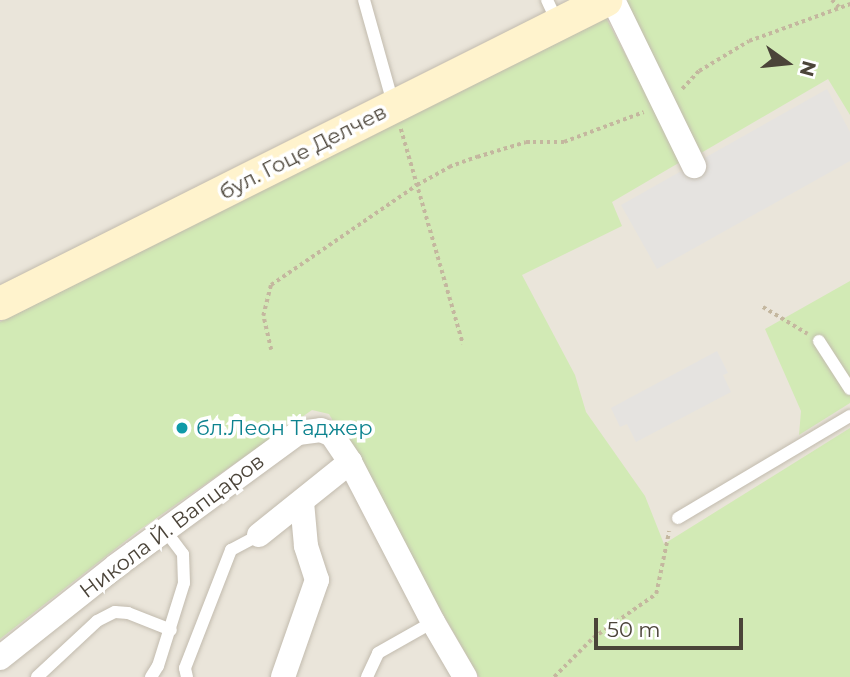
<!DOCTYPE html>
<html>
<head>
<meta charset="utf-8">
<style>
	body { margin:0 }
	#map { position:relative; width:850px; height:677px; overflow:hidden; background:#f6f3ec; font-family:Montserrat,sans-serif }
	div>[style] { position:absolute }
	.residential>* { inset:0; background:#eae5da; transform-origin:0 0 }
	.green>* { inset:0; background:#d2eab5 }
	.parking>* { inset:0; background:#e5e3e0 }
	.path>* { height:3.5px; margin-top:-1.75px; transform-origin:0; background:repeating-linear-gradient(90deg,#c4b79f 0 3.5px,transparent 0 7px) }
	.roads { filter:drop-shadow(0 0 2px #c2bbae) drop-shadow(0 0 2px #c2bbae) }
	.service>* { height:12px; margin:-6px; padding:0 6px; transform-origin:6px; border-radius:6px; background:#fff }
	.minor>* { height:24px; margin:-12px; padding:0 12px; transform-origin:12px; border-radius:12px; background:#fff }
	.secondary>* { height:33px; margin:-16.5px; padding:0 16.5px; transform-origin:16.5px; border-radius:16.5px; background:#fff3cd }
	.dots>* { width:19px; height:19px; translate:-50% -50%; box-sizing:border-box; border:4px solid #fff; border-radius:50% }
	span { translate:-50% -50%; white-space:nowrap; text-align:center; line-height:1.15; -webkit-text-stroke:7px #fff; paint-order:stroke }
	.street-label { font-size:21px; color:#4b4439 }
	.culture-label { font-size:21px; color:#0d838f }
	.left { translate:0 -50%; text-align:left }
	.north { position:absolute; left:752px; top:28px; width:70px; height:70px; -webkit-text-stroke:5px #fff; paint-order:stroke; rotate:105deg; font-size:19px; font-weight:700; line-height:28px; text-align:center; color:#4b4439 }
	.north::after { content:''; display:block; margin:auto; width:24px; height:32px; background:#4b4439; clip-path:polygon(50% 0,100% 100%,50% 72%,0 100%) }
	.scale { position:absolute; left:594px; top:618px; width:149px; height:32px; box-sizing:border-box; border:4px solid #4b4439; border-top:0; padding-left:9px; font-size:21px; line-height:24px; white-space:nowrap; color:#4b4439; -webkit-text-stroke:5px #fff; paint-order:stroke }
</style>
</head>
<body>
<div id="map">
	<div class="residential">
		<i style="left:0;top:0;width:850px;height:677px"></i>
	</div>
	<div class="green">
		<i style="clip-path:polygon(629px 0,850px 0,850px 115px,828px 79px,701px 153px,624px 2px)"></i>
		<i style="clip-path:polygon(606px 18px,682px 161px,612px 202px,622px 226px,522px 275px,575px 375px,586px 412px,645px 496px,664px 544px,850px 428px,850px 677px,479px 677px,329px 414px,312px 410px,142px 528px,0 639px,0 322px)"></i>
		<i style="clip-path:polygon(850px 281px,850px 403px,799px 435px,801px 411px,765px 329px)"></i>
	</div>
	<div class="parking">
		<i style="clip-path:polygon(827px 89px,850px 132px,850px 161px,657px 269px,621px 205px)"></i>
		<i style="clip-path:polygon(717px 351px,728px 373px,723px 375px,731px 392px,636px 442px,627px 424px,620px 427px,611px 408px)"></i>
	</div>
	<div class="path">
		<i style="left:832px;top:0;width:10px;rotate:45deg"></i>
		<i style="left:682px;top:89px;width:25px;rotate:-47deg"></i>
		<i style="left:699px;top:71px;width:58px;rotate:-31deg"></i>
		<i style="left:749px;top:41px;width:108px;rotate:-20.1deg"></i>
		<i style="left:401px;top:129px;width:224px;rotate:73.9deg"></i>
		<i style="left:763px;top:307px;width:52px;rotate:31deg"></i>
		<i style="left:271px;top:350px;width:35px;rotate:-103deg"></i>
		<i style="left:263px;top:316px;width:32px;rotate:-76deg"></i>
		<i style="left:271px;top:285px;width:177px;rotate:-34.4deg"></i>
		<i style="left:417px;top:185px;width:37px;rotate:-29deg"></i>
		<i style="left:449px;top:167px;width:30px;rotate:-20deg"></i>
		<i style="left:477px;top:157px;width:51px;rotate:-17deg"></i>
		<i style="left:526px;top:142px;width:38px"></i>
		<i style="left:564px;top:142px;width:85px;rotate:-20.6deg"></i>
		<i style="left:554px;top:677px;width:55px;rotate:-45deg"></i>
		<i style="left:593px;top:638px;width:77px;rotate:-34.9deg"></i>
		<i style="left:656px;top:594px;width:64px;rotate:-78.3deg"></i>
	</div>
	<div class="roads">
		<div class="service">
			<i style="left:364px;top:0;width:107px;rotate:74.3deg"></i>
			<i style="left:547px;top:0;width:26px;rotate:65deg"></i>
			<i style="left:819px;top:341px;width:57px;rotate:57.1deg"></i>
			<i style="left:678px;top:518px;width:200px;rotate:-30.7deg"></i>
			<i style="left:37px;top:677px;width:82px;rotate:-43deg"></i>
			<i style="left:97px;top:621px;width:20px;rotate:-27deg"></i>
			<i style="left:115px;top:612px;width:13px;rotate:4deg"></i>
			<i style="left:128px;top:613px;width:46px;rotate:21.6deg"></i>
			<i style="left:151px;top:677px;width:13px;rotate:-58deg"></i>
			<i style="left:158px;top:666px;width:87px;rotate:-72.6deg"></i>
			<i style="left:184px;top:583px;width:29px;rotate:-92deg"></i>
			<i style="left:183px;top:554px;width:30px;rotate:-127deg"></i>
			<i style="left:187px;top:677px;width:9px;rotate:-103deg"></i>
			<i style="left:185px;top:668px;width:127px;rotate:-68.7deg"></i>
			<i style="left:231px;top:550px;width:32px;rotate:-28deg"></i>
			<i style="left:367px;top:677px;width:26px;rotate:-65deg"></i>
			<i style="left:378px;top:653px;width:63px;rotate:-29.4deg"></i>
		</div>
		<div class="minor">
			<i style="left:613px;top:0;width:185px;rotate:64deg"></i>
			<i style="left:259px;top:535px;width:117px;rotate:-38.7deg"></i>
			<i style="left:0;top:658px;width:148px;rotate:-38.4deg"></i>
			<i style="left:116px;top:566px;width:225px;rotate:-36.2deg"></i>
			<i style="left:298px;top:433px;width:23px;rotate:-7deg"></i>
			<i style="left:321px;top:430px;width:12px;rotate:24deg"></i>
			<i style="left:332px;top:435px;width:32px;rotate:56deg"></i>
			<i style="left:350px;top:462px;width:180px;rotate:62.6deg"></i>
			<i style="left:433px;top:622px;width:64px;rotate:59.8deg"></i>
			<i style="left:283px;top:677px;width:103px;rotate:-70.7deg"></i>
			<i style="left:317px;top:580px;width:36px;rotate:-108deg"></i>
			<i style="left:306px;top:546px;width:44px;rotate:-95.2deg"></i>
		</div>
		<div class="secondary">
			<i style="left:0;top:303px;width:677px;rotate:-26.6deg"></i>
		</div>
	</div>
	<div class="dots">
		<i style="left:182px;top:428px;background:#0f9aa8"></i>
	</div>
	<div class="street-label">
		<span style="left:303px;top:152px;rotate:-27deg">бул. Гоце Делчев</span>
		<span style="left:172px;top:526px;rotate:-37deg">Никола Й. Вапцаров</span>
	</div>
	<div class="culture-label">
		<span class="left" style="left:196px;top:428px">бл.Леон Таджер</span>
	</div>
	<div class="north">N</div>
	<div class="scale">50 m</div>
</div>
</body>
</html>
